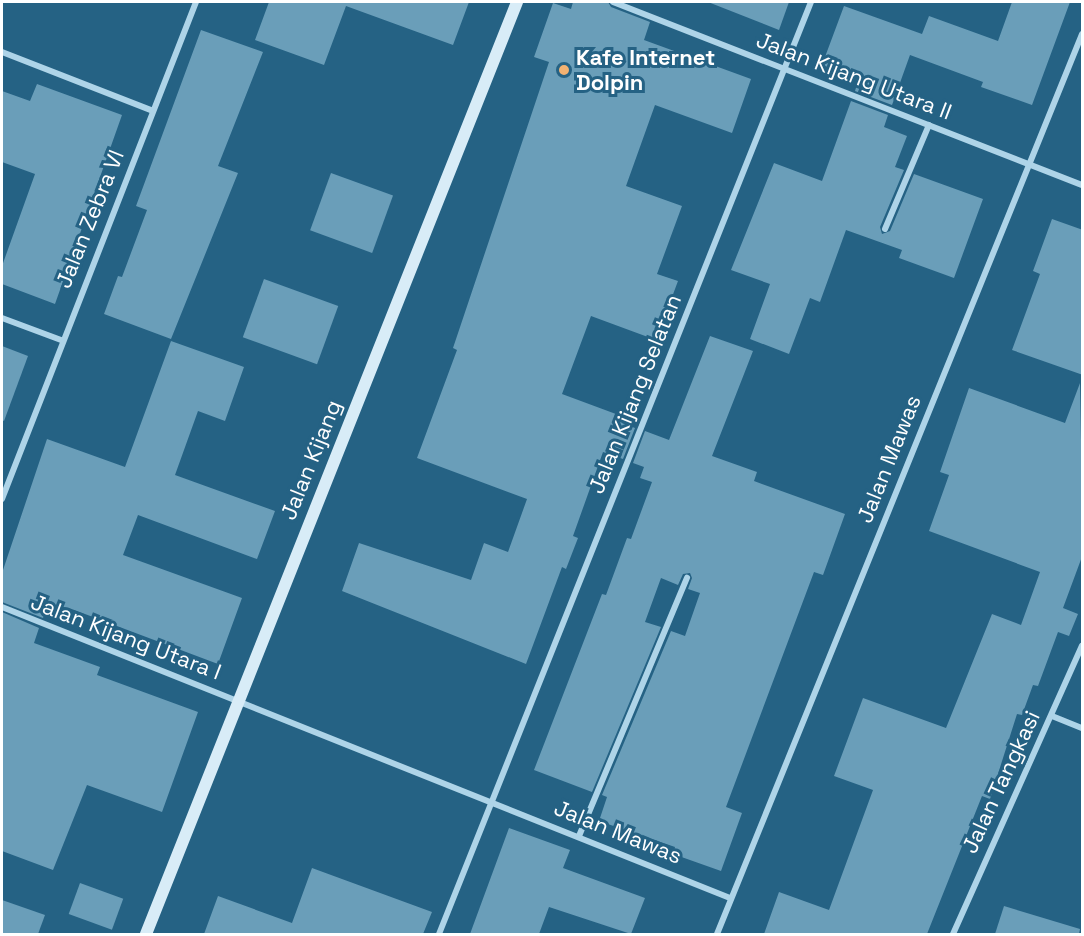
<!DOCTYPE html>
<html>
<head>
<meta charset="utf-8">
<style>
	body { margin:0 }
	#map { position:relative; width:1084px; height:936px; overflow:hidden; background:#256284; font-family:"Space Grotesk",sans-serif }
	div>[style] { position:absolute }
	.building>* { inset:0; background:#6a9eb9; transform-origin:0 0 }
	.street>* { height:6px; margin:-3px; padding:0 3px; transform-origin:3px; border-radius:3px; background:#aed4e8 }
	.secondary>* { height:12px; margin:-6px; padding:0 6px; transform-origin:6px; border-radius:6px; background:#d8ecf7 }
	.dots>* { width:16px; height:16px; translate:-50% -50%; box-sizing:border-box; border:3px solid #256284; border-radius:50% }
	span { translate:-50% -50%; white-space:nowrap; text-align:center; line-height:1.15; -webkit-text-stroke:6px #256284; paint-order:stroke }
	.poi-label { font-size:22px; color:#fff; font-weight:700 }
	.left { translate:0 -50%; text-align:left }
	.street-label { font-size:22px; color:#fff }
	.frame { position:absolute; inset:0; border:3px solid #fff; pointer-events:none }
</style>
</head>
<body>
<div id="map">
	<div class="building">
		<i style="clip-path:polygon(269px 2px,469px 2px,453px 45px,346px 6px,324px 65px,255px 40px)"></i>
		<i style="clip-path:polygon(573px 2px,608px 2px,611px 7px,650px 22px,644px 40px,751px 79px,732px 133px,655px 105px,626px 186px,682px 206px,657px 274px,678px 281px,656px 340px,591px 316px,562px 394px,624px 417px,622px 423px,635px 428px,623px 459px,603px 452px,573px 536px,578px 538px,566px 569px,562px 567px,526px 664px,342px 591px,359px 543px,471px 580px,484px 543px,508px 552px,527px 499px,417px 458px,457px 350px,453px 348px,549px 62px,534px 57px,553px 3px,571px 9px)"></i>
		<i style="clip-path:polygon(708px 2px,789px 2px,779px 30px)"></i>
		<i style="clip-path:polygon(1012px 2px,1070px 2px,1032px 105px,981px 87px,983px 82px,910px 55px,892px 105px,855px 91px,859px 78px,822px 65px,844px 6px,922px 34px,929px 16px,998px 41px)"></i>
		<i style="clip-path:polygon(201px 30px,263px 52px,218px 166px,238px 173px,171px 339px,104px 314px,118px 276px,122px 277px,147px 210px,136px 206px)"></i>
		<i style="clip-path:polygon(37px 84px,122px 115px,55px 304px,2px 284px,2px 266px,35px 174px,2px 162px,2px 91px,30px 101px)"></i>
		<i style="clip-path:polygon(851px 101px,888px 115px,884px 127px,907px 136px,895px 167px,904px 170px,880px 227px,882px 234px,890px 231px,914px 174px,983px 199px,954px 278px,899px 258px,902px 250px,846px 230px,820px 302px,810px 298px,789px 354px,750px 339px,770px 284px,731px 270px,774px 163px,822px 181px)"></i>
		<i style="left:331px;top:173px;width:66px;height:61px;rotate:20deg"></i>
		<i style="clip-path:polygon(1052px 219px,1083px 230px,1083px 375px,1012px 350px,1040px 274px,1033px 271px)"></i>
		<i style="left:264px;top:279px;width:79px;height:62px;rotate:20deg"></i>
		<i style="clip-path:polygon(710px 336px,753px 351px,712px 456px,757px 472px,754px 481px,845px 514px,823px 575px,814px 572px,726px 807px,742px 813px,721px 871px,673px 854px,675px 847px,599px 821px,607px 797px,602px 795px,671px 631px,685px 636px,700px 593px,688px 589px,692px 578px,690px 573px,683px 574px,678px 585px,661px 578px,645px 622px,661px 627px,592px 792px,534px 770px,602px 594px,606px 595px,627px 538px,631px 539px,652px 482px,640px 478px,644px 467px,633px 463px,645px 431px,669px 440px)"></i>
		<i style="clip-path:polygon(171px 341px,244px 367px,225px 421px,198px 411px,175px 475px,275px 511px,257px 559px,138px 515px,123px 555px,242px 598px,218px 664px,69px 608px,48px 604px,43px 618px,2px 602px,2px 573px,47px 439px,125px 467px)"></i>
		<i style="clip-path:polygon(2px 346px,28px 356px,4px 421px,2px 420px)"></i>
		<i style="clip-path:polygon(1080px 383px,1083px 554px,1063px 608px,1078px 614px,1069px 636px,1058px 632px,1038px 686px,1033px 685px,1022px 715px,1017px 714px,990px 799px,982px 796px,927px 934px,764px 934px,779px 892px,829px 910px,873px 790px,834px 776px,863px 698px,946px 728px,992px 614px,1021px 625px,1040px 572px,929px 531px,949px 475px,940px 472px,969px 388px,1065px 423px)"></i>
		<i style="clip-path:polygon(2px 612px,39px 628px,34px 643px,100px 667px,97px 675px,198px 712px,162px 812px,87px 785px,53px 870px,2px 851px)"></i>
		<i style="clip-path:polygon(509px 828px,570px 850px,563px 868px,645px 898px,631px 934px,549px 907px,539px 934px,470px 934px)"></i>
		<i style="clip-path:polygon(312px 868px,432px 912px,423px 934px,204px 934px,218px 896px,292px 923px)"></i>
		<i style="left:80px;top:883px;width:46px;height:33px;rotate:20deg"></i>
		<i style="clip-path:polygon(2px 900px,45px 915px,38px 934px,2px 934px)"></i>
		<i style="clip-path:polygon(1004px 906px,1080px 929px,1079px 934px,995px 934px)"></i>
	</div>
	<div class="street">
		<i style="left:613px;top:2px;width:503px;rotate:21.32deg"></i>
		<i style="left:2px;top:52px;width:162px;rotate:21.3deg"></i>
		<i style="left:885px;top:229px;width:113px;rotate:-67.1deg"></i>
		<i style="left:2px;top:318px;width:63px;rotate:20.4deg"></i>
		<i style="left:2px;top:499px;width:534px;rotate:-68.68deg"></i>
		<i style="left:2px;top:607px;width:784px;rotate:21.79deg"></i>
		<i style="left:1052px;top:716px;width:32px;rotate:22deg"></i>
		<i style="left:579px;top:836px;width:280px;rotate:-67.3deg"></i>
		<i style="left:439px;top:934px;width:1003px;rotate:-68.24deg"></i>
		<i style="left:717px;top:934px;width:971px;rotate:-67.92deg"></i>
		<i style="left:953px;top:934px;width:316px;rotate:-65.9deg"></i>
	</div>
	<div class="secondary">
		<i style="left:146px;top:934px;width:1003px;rotate:-68.29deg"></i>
	</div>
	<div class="dots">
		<i style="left:564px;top:70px;background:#f2b272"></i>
	</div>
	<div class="poi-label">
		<span class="left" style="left:576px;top:70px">Kafe Internet<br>Dolpin</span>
	</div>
	<div class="street-label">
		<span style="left:854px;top:76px;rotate:21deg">Jalan Kijang Utara II</span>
		<span style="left:90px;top:219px;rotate:-68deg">Jalan Zebra VI</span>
		<span style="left:635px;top:394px;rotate:-68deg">Jalan Kijang Selatan</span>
		<span style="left:889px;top:459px;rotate:-68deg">Jalan Mawas</span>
		<span style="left:311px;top:460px;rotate:-68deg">Jalan Kijang</span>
		<span style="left:126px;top:637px;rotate:21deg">Jalan Kijang Utara I</span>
		<span style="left:1001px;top:782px;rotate:-65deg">Jalan Tangkasi</span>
		<span style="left:618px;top:832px;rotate:22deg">Jalan Mawas</span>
	</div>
	<div class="frame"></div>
</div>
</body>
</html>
